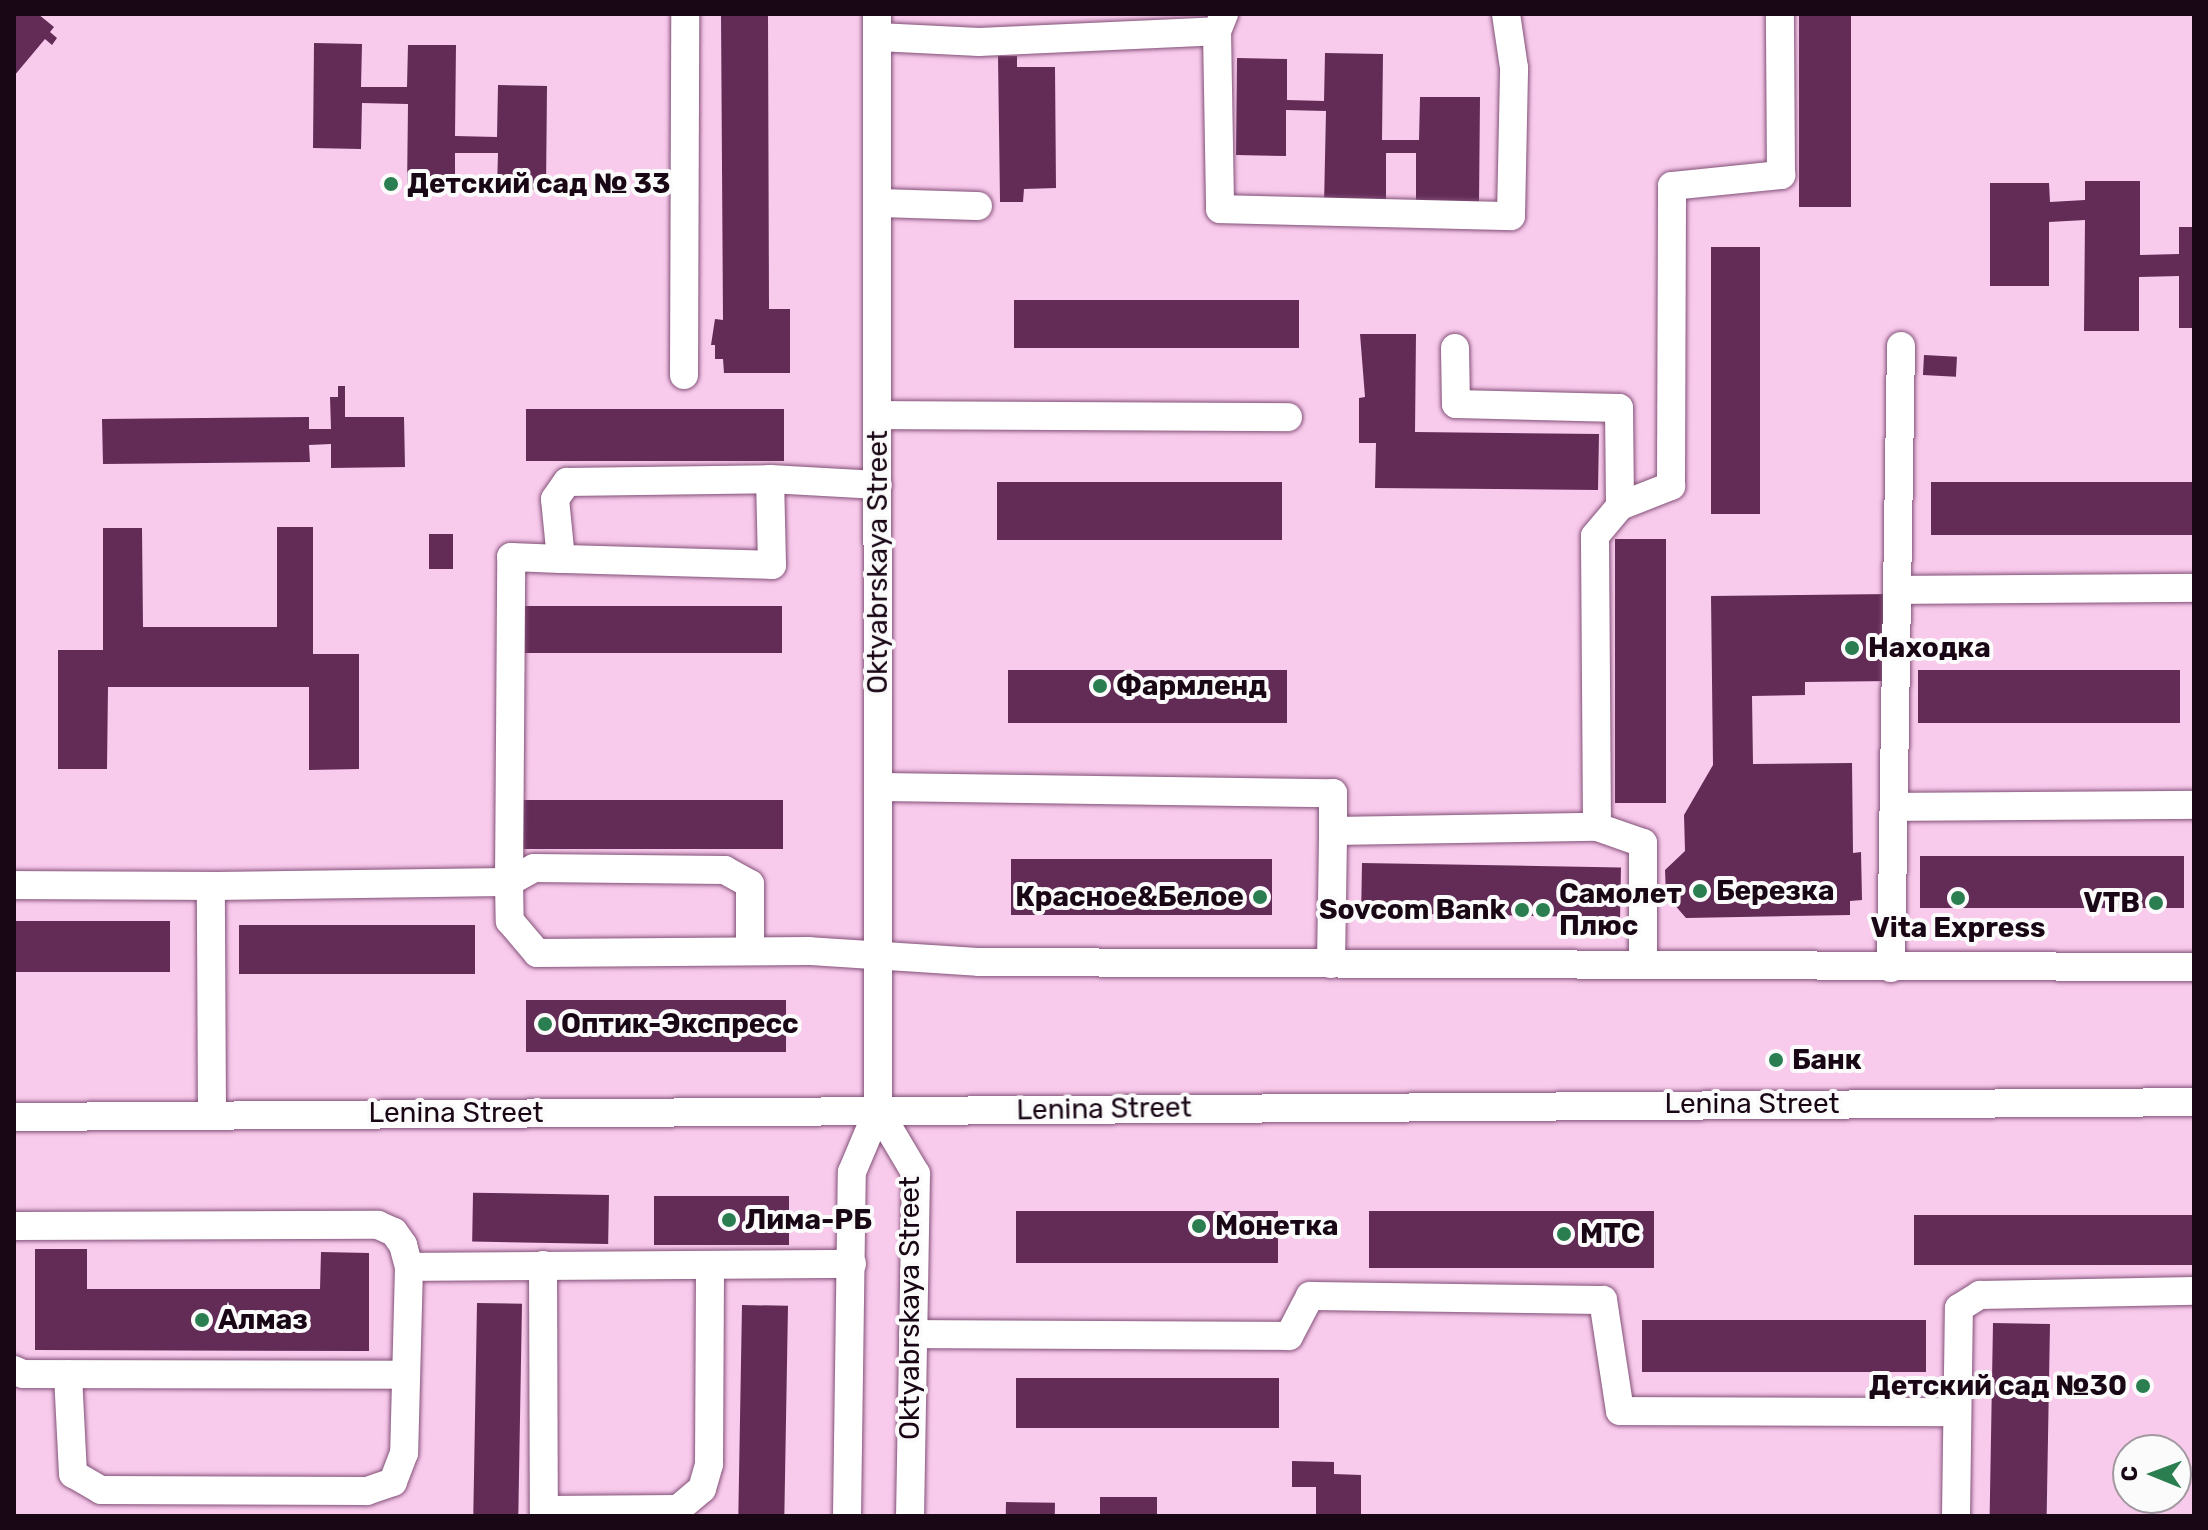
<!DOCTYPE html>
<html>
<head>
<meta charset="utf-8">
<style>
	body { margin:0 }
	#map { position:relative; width:2208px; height:1530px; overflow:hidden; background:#f8caec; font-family:Rubik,sans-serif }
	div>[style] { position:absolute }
	.building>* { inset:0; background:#622c57; transform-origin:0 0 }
	.roads { filter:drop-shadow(0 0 2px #825077) drop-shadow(0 0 2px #825077) }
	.minor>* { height:28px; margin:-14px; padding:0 14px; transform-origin:14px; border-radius:14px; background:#fff }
	.dots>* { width:22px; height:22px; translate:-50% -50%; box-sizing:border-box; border:4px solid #fbfbfb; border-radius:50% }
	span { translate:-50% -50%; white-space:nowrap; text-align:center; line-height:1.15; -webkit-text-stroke:8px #fbfbfb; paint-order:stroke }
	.poi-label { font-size:28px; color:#1a0716; font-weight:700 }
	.left { translate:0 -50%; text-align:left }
	.right { translate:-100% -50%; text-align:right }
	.street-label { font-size:28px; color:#1a0716 }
	.frame { position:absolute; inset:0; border:16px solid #1a0716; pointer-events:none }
	.north { position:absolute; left:2112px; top:1434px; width:80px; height:80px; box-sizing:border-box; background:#fbfbfb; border:2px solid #a1999f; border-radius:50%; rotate:271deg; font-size:22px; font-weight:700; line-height:32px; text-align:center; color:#1a0716 }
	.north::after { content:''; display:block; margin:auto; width:28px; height:36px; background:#2a7e50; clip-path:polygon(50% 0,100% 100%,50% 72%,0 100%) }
</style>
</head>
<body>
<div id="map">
	<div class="building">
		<i style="clip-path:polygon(14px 14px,38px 14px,54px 27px,50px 32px,57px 38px,52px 45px,45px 39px,14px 76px)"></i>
		<i style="clip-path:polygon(721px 14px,768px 14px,769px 309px,790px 309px,790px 373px,724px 373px,723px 359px,715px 359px,715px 345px,711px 345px,715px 319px,723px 320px)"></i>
		<i style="left:1799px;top:14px;width:52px;height:193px"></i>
		<i style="clip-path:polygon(314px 43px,362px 44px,361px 87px,407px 87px,408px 45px,456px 45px,455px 136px,497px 137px,498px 85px,547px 86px,546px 190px,497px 189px,498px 153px,455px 153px,455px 192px,407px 191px,408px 104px,362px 103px,361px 149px,313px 148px)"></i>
		<i style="clip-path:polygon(1325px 53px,1383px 54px,1382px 140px,1419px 140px,1420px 97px,1480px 97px,1479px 204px,1416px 203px,1416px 153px,1386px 153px,1386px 205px,1324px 205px,1326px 111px,1286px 110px,1286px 156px,1236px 155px,1237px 58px,1287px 59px,1287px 100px,1324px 101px)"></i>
		<i style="clip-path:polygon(998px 56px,1017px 56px,1017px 67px,1055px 67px,1056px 188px,1024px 189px,1023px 202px,1000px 202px)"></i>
		<i style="clip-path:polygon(2085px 181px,2140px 181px,2140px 255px,2179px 254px,2179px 227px,2194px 227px,2194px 328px,2179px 328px,2179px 276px,2139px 277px,2139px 331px,2084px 331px,2085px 220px,2049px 222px,2049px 286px,1990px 286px,1990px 183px,2049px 183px,2050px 202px,2085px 200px)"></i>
		<i style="left:1711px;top:247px;width:49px;height:267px"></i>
		<i style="left:1299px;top:300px;width:48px;height:285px;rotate:90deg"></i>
		<i style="clip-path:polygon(1360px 334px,1416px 334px,1415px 432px,1599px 434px,1598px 490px,1375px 488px,1376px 443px,1359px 443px,1359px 398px,1365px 397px)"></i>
		<i style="left:1924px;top:355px;width:33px;height:20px;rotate:3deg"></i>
		<i style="clip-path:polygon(338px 386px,345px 386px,345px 417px,404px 417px,405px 467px,331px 468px,331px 444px,309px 445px,310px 462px,103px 464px,102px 419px,309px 417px,309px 429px,331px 429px,330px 397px,338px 397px)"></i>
		<i style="left:526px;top:409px;width:258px;height:52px"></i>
		<i style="left:997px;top:482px;width:285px;height:58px"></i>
		<i style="left:2194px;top:482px;width:53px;height:263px;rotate:90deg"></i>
		<i style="clip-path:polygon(277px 527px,313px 527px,313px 654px,359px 654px,359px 769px,309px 770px,309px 687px,108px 687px,107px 769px,58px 769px,58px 650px,103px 650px,103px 528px,142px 528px,143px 627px,277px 627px)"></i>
		<i style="left:429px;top:534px;width:24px;height:35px"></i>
		<i style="left:1615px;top:539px;width:51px;height:264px"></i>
		<i style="clip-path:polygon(1891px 594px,1892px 681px,1805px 682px,1805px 695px,1752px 696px,1753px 764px,1852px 763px,1853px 853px,1861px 852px,1862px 900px,1850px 901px,1850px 915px,1686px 918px,1666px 895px,1665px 870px,1685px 851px,1684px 815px,1713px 765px,1711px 596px)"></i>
		<i style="left:524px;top:606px;width:258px;height:47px"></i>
		<i style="left:1287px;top:670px;width:53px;height:279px;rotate:90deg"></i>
		<i style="left:1918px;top:670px;width:262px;height:53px"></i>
		<i style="left:783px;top:800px;width:49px;height:261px;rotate:90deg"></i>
		<i style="left:1920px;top:856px;width:264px;height:52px"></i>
		<i style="left:1011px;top:859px;width:261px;height:56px"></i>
		<i style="left:1362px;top:863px;width:259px;height:50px;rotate:1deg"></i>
		<i style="left:14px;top:921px;width:156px;height:51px"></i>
		<i style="left:475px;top:925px;width:49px;height:236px;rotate:90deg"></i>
		<i style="left:786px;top:1000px;width:52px;height:260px;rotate:90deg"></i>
		<i style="left:609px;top:1195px;width:49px;height:136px;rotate:91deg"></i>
		<i style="left:789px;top:1196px;width:49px;height:135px;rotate:90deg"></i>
		<i style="left:1278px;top:1211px;width:52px;height:262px;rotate:90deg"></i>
		<i style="left:1654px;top:1211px;width:57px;height:285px;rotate:90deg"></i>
		<i style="left:1914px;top:1215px;width:280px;height:50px"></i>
		<i style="clip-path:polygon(35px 1249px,87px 1249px,87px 1289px,320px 1289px,321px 1252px,369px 1253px,369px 1351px,35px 1350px)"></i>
		<i style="left:477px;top:1303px;width:45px;height:213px;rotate:1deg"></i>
		<i style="left:742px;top:1305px;width:46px;height:211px;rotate:1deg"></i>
		<i style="left:1642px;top:1320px;width:284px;height:52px"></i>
		<i style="left:1993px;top:1323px;width:57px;height:193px;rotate:1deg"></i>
		<i style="left:1016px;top:1378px;width:263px;height:50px"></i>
		<i style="clip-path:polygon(1292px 1461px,1334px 1462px,1334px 1474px,1361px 1475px,1361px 1516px,1316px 1516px,1316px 1487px,1292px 1487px)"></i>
		<i style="left:1100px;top:1497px;width:57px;height:19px"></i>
		<i style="left:1006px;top:1502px;width:49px;height:14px;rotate:1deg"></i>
	</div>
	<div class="roads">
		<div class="minor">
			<i style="left:1224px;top:14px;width:18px;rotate:112deg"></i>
			<i style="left:1217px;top:31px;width:178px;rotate:89deg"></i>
			<i style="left:1220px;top:209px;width:291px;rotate:1.4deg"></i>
			<i style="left:1511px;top:216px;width:148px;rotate:-88.8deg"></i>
			<i style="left:1514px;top:68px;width:55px;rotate:-98.4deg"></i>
			<i style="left:878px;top:37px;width:101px;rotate:2.8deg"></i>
			<i style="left:979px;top:42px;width:238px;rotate:-2.6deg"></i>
			<i style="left:878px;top:203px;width:100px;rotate:1.7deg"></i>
			<i style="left:1455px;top:348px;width:56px;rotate:89deg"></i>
			<i style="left:1456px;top:404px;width:163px;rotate:1.4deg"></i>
			<i style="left:1619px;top:408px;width:98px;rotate:89.4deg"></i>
			<i style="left:684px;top:375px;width:361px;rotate:-89.8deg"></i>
			<i style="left:878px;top:415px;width:410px;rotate:0.3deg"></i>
			<i style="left:561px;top:559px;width:211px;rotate:1.6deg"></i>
			<i style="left:772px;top:565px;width:86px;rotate:-91.3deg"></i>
			<i style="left:1898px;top:590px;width:296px;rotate:-0.4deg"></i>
			<i style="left:878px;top:787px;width:455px;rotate:0.8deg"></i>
			<i style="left:1333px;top:793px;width:38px;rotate:90deg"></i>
			<i style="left:1333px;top:831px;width:264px;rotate:-0.9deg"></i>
			<i style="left:1894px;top:807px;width:300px;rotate:-0.4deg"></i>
			<i style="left:14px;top:885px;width:197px;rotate:0.3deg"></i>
			<i style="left:750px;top:951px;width:67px;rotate:-90deg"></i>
			<i style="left:750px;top:884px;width:29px;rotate:-151deg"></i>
			<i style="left:725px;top:870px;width:191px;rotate:-179.4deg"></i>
			<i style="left:534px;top:868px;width:29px;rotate:151deg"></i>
			<i style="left:509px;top:882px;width:39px;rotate:89deg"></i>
			<i style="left:510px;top:921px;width:42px;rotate:49.8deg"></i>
			<i style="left:537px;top:953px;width:272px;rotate:-0.4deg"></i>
			<i style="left:809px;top:951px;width:170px;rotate:3.7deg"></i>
			<i style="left:979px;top:962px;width:1215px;rotate:0.24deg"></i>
			<i style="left:1331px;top:964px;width:133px;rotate:-89.1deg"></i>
			<i style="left:1643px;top:965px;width:122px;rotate:-90deg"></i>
			<i style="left:1643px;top:843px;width:49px;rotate:-160.8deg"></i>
			<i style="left:1597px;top:827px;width:291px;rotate:-90.4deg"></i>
			<i style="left:1595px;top:536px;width:39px;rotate:-50deg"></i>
			<i style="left:1620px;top:506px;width:55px;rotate:-21.4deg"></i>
			<i style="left:1671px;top:486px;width:300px;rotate:-89.8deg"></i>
			<i style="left:1672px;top:186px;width:110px;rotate:-5.8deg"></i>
			<i style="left:1781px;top:175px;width:161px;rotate:-90.4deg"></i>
			<i style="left:1891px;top:968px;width:622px;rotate:-89.08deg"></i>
			<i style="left:878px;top:1110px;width:74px;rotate:59.3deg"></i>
			<i style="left:916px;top:1174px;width:342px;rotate:91deg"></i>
			<i style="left:212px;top:1115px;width:229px;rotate:-90.3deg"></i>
			<i style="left:211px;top:886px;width:298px;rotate:-0.8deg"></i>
			<i style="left:509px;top:882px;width:325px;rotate:-89.6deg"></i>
			<i style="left:511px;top:557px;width:50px;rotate:2.3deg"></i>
			<i style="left:561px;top:559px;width:60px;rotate:-95.7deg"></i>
			<i style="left:555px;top:499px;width:21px;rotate:-55deg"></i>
			<i style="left:567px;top:482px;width:203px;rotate:-0.8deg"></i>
			<i style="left:770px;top:479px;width:108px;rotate:3.2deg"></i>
			<i style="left:14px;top:1117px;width:2180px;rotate:-0.39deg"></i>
			<i style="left:14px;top:1226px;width:364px;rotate:-0.2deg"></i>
			<i style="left:378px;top:1225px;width:17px;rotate:24deg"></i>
			<i style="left:394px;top:1232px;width:16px;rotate:55deg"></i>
			<i style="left:403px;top:1245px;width:23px;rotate:75deg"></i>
			<i style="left:409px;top:1267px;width:186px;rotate:91.5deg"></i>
			<i style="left:404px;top:1453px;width:31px;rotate:111deg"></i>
			<i style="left:393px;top:1482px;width:28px;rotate:161deg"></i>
			<i style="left:367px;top:1491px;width:266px;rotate:-179.8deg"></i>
			<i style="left:101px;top:1490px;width:32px;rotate:-150deg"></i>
			<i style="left:73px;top:1474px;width:100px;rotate:-92.9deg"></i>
			<i style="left:543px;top:1265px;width:251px;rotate:89.8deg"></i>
			<i style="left:409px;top:1267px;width:443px;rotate:-0.4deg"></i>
			<i style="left:913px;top:1334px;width:376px;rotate:0.3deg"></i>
			<i style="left:1289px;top:1336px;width:45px;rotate:-62.3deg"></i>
			<i style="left:1310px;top:1296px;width:293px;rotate:0.8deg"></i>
			<i style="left:1603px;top:1300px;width:112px;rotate:81.3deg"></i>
			<i style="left:1620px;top:1411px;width:336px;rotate:0.2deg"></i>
			<i style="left:14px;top:1370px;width:10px;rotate:24deg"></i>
			<i style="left:23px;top:1374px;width:382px;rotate:0.1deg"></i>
			<i style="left:544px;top:1510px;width:134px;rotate:-0.4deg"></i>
			<i style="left:678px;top:1509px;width:31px;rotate:-40deg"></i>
			<i style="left:702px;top:1489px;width:26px;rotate:-74deg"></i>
			<i style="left:709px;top:1464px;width:198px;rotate:-89.7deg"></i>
			<i style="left:847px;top:1516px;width:344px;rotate:-89.2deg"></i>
			<i style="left:852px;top:1172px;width:67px;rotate:-67.2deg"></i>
			<i style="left:878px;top:1110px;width:1096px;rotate:-90.05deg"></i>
			<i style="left:1956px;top:1516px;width:208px;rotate:-89.2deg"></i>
			<i style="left:1959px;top:1308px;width:25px;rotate:-32deg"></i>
			<i style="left:1980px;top:1295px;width:214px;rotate:-1.1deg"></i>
		</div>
	</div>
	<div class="dots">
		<i style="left:391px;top:184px;background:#2a7e50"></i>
		<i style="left:1852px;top:648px;background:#2a7e50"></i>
		<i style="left:1100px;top:686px;background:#2a7e50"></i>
		<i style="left:1700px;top:891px;background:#2a7e50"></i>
		<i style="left:1260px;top:897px;background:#2a7e50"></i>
		<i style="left:1958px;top:898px;background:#2a7e50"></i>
		<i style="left:2156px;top:903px;background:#2a7e50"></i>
		<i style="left:1522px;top:910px;background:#2a7e50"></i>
		<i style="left:1543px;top:910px;background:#2a7e50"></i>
		<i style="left:545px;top:1024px;background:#2a7e50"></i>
		<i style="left:1776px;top:1060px;background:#2a7e50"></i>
		<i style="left:729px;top:1220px;background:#2a7e50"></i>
		<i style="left:1199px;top:1226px;background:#2a7e50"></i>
		<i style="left:1564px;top:1234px;background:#2a7e50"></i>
		<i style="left:202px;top:1320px;background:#2a7e50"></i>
		<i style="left:2143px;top:1386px;background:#2a7e50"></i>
	</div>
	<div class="poi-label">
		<span class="left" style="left:407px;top:184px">Детский сад № 33</span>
		<span class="left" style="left:1868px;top:648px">Находка</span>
		<span class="left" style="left:1116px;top:686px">Фармленд</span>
		<span class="left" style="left:1716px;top:891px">Березка</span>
		<span class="left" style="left:1559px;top:910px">Самолет<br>Плюс</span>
		<span class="right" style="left:1244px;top:897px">Красное&amp;Белое</span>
		<span class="right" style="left:2140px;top:903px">VTB</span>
		<span class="right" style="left:1506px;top:910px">Sovcom Bank</span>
		<span style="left:1958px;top:928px">Vita Express</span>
		<span class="left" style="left:561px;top:1024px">Оптик-Экспресс</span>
		<span class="left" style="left:1792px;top:1060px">Банк</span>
		<span class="left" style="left:745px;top:1220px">Лима-РБ</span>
		<span class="left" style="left:1215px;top:1226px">Монетка</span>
		<span class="left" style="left:1580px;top:1234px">МТС</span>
		<span class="left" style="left:218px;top:1320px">Алмаз</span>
		<span class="right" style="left:2127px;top:1386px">Детский сад №30</span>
	</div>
	<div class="street-label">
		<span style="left:878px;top:562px;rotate:-90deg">Oktyabrskaya Street</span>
		<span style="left:1752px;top:1104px">Lenina Street</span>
		<span style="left:1104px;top:1109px;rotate:-1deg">Lenina Street</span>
		<span style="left:456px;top:1113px">Lenina Street</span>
		<span style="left:910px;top:1308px;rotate:-90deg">Oktyabrskaya Street</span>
	</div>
	<div class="frame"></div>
	<div class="north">С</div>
</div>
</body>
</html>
